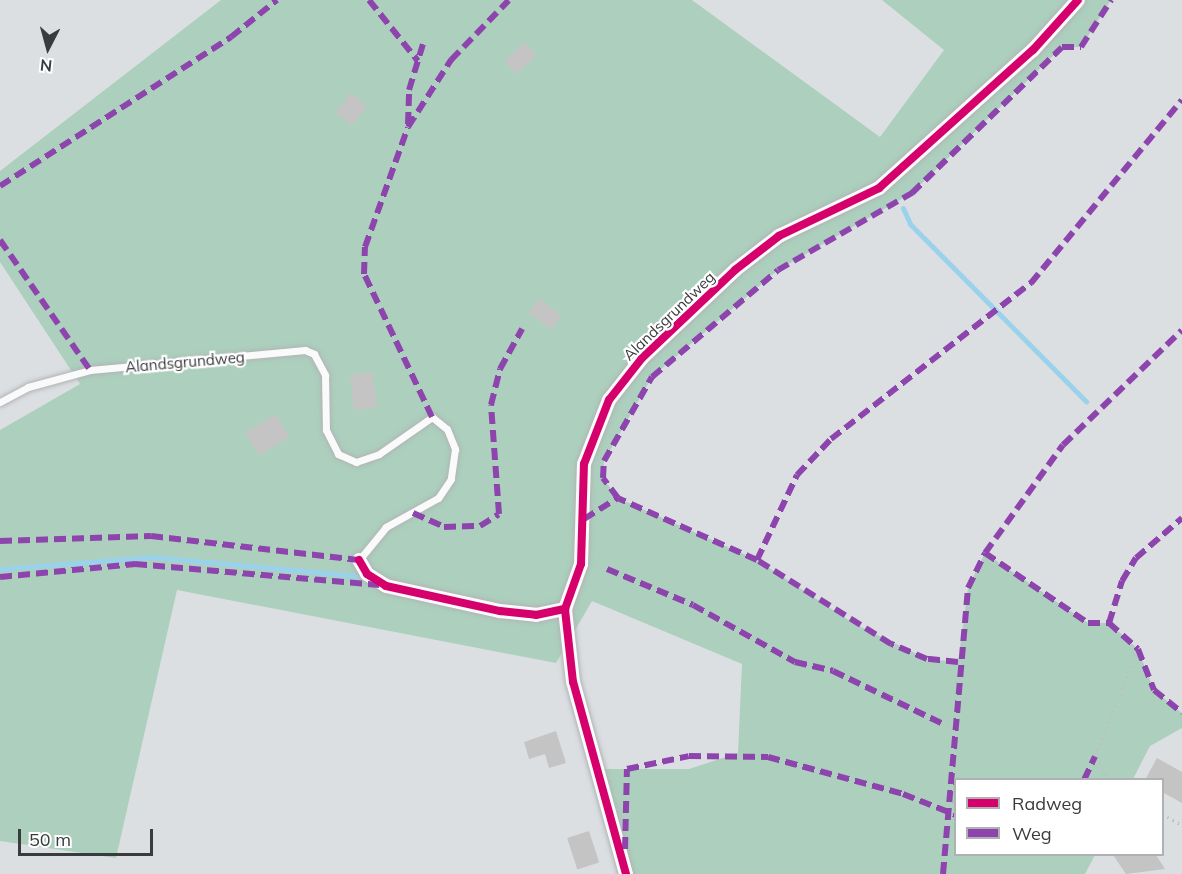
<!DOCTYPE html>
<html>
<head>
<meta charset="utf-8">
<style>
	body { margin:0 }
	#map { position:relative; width:1182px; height:874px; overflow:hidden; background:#dbdfe2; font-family:Mulish,sans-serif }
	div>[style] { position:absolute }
	.green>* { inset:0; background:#acd0bd }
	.stream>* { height:5px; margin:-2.5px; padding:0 2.5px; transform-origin:2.5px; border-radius:2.5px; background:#9bd2eb }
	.building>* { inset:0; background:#c4c4c5; transform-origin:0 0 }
	.path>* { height:3px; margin-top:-1.5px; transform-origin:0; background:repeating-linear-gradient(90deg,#bdbfc0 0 1.5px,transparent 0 6px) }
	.roads { filter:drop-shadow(0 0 2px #b1b4b7) drop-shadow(0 0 2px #b1b4b7) }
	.lane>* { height:7px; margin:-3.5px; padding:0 3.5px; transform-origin:3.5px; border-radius:3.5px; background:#fafafb }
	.street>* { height:14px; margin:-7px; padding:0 7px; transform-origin:7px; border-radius:7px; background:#fafafb }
	.quiet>* { height:6px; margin-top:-3px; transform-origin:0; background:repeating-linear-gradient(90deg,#8e44ad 0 12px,transparent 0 18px) }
	.cycleway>* { height:8px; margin:-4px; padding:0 4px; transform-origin:4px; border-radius:4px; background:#d6006c }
	span { translate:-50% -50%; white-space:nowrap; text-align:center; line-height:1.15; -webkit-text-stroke:4.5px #fff; paint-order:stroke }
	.street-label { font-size:15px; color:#393b3e }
	.legend { position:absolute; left:954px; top:778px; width:210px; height:78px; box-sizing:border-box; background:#fff; border:2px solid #b0b1b2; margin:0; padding:8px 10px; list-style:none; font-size:18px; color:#393b3e }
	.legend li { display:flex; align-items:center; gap:12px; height:30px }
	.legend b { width:30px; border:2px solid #b0b1b2 }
	.north { position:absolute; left:18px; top:18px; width:60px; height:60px; -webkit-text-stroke:4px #fff; paint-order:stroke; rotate:186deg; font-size:16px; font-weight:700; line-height:24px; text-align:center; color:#393b3e }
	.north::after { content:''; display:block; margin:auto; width:21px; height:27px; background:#393b3e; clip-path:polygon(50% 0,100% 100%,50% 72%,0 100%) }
	.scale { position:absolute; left:18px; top:829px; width:135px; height:27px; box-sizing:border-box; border:3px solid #393b3e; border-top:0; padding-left:8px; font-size:18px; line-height:21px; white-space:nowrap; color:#393b3e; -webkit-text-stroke:4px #fff; paint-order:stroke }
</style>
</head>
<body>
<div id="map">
	<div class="green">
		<i style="clip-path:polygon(221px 0,692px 0,880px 137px,944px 50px,882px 0,1111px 0,1081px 47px,1062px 47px,912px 193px,778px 270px,652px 377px,604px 461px,603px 478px,618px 498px,757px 560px,853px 623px,927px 659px,958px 662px,968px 588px,985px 553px,1088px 623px,1109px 623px,1138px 649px,1154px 690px,1182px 713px,1182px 728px,1150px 746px,1133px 779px,956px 780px,956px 854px,1095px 855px,1085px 874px,630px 874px,602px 769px,689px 769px,738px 753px,742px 664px,592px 601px,556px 663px,177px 590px,116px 858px,0 841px,0 430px,80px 384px,0 262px,0 171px)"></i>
	</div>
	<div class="stream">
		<i style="left:903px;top:208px;width:17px;rotate:66deg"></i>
		<i style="left:910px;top:224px;width:250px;rotate:45.2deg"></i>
		<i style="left:0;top:569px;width:153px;rotate:-4.5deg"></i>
		<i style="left:153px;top:557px;width:205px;rotate:5.3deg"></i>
	</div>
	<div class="building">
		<i style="left:524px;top:42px;width:18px;height:28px;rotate:45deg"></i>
		<i style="left:351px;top:93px;width:21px;height:25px;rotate:39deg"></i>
		<i style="left:539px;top:298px;width:29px;height:18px;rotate:38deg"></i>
		<i style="left:373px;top:372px;width:36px;height:23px;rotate:84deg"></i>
		<i style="left:276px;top:414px;width:27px;height:36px;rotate:59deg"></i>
		<i style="clip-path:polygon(556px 731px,566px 763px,549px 768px,545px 754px,529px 759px,524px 742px)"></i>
		<i style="clip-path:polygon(1157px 758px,1182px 772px,1182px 803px,1162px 792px,1162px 780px,1145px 780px)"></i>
		<i style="left:589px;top:831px;width:33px;height:23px;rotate:72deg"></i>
		<i style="clip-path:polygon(1113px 855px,1156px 855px,1165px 869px,1126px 874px)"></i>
	</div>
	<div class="path">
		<i style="left:1085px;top:17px;width:16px;rotate:43deg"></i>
		<i style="left:596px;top:567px;width:11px;rotate:10deg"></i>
		<i style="left:941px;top:723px;width:13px;rotate:23deg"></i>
		<i style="left:1108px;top:780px;width:27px;rotate:-118deg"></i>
		<i style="left:1095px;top:756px;width:115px;rotate:-68.1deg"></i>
		<i style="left:1162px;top:814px;width:23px;rotate:29deg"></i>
	</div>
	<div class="roads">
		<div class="lane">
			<i style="left:0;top:402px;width:32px;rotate:-28deg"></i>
			<i style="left:28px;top:387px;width:64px;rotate:-15.3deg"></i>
			<i style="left:90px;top:370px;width:216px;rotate:-5.3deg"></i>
			<i style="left:305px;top:350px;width:10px;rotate:24deg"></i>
			<i style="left:314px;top:354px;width:24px;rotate:62deg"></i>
			<i style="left:325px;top:375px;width:55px;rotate:89deg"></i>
			<i style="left:326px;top:430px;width:27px;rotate:63deg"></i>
			<i style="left:338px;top:454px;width:20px;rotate:24deg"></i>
			<i style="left:356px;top:462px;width:24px;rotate:-19deg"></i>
			<i style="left:379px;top:454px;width:65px;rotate:-34.9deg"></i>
			<i style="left:432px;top:417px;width:19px;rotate:39deg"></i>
			<i style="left:447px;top:429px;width:22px;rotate:68deg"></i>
			<i style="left:455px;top:449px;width:30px;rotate:98deg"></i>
			<i style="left:451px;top:479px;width:23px;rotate:124deg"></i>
			<i style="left:438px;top:498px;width:60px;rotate:150.9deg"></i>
			<i style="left:386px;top:527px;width:43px;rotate:129.3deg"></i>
		</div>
		<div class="street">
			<i style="left:359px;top:560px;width:16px;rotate:60deg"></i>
			<i style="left:367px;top:574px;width:22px;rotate:32deg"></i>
			<i style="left:386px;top:586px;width:117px;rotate:12.4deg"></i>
			<i style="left:500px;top:611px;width:36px;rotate:6deg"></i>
			<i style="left:536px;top:615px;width:30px;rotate:-12deg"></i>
			<i style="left:626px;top:874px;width:199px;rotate:-105.4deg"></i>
			<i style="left:573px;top:682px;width:73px;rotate:-96.3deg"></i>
			<i style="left:565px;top:609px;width:48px;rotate:-70.4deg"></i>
			<i style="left:581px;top:564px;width:100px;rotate:-88.3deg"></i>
			<i style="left:584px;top:464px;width:69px;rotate:-68.7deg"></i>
			<i style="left:609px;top:400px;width:53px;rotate:-51.8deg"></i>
			<i style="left:642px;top:358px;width:128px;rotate:-43.4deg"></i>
			<i style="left:735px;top:270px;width:56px;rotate:-37.7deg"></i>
			<i style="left:779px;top:236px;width:111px;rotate:-25.6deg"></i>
			<i style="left:879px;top:188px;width:207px;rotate:-41.9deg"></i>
			<i style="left:1033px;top:50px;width:67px;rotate:-48deg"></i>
		</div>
	</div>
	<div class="quiet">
		<i style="left:369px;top:0;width:78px;rotate:51.2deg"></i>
		<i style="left:408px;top:124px;width:34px;rotate:-88deg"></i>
		<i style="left:409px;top:90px;width:48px;rotate:-73.1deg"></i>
		<i style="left:0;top:186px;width:275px;rotate:-32.8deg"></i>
		<i style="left:231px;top:37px;width:59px;rotate:-38.8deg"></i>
		<i style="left:0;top:240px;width:158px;rotate:55.3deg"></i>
		<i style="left:432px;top:417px;width:158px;rotate:-115.4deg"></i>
		<i style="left:364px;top:274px;width:27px;rotate:-88deg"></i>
		<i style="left:365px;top:247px;width:127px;rotate:-70.3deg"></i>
		<i style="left:408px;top:127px;width:80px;rotate:-57.3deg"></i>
		<i style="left:451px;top:60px;width:83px;rotate:-46deg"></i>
		<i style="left:413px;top:513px;width:34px;rotate:24deg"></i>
		<i style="left:444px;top:527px;width:36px;rotate:-2deg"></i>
		<i style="left:480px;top:526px;width:22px;rotate:-32deg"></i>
		<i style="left:499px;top:514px;width:109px;rotate:-94.2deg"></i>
		<i style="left:491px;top:405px;width:37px;rotate:-76deg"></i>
		<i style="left:500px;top:369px;width:46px;rotate:-61.2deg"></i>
		<i style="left:584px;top:519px;width:40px;rotate:-32deg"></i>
		<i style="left:0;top:541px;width:151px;rotate:-1.9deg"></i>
		<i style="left:151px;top:536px;width:209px;rotate:6.6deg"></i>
		<i style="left:985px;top:553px;width:125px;rotate:34.2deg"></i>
		<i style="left:1088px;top:623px;width:21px"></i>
		<i style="left:1109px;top:623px;width:39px;rotate:42deg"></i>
		<i style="left:1138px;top:649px;width:44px;rotate:68.7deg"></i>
		<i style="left:1154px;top:690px;width:36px;rotate:39deg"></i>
		<i style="left:757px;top:560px;width:94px;rotate:-64.8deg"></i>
		<i style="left:797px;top:475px;width:50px;rotate:-46.6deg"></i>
		<i style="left:831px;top:439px;width:254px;rotate:-38deg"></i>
		<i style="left:1031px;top:283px;width:237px;rotate:-50.5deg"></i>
		<i style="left:607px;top:569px;width:93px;rotate:22.7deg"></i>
		<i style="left:693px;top:605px;width:117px;rotate:29.2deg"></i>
		<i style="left:795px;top:662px;width:39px;rotate:13deg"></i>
		<i style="left:833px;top:671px;width:120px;rotate:25.7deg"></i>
		<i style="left:0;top:577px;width:136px;rotate:-5.5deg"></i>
		<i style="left:135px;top:564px;width:245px;rotate:4.9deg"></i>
		<i style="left:1109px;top:623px;width:44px;rotate:-72.8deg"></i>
		<i style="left:1122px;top:581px;width:27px;rotate:-59deg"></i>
		<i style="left:1136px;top:558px;width:61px;rotate:-41deg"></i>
		<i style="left:958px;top:662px;width:31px;rotate:-174deg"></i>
		<i style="left:927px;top:659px;width:39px;rotate:-157deg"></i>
		<i style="left:891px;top:644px;width:158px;rotate:-147.9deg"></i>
		<i style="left:757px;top:560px;width:152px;rotate:-156deg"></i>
		<i style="left:618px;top:498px;width:25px;rotate:-127deg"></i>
		<i style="left:603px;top:478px;width:17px;rotate:-87deg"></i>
		<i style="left:604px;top:461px;width:97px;rotate:-60.3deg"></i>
		<i style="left:652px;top:377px;width:165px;rotate:-40.3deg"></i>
		<i style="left:778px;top:270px;width:155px;rotate:-29.9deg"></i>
		<i style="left:912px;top:193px;width:209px;rotate:-44.2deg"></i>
		<i style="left:1062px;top:47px;width:19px"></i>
		<i style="left:1081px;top:47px;width:56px;rotate:-57.4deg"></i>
		<i style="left:1084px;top:780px;width:26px;rotate:-65deg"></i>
		<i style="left:625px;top:849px;width:80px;rotate:-88.6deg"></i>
		<i style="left:627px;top:769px;width:63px;rotate:-11.8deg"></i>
		<i style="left:689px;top:756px;width:79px;rotate:0.7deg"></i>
		<i style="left:768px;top:757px;width:140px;rotate:15.3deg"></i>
		<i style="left:903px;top:794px;width:57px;rotate:21.6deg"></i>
		<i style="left:943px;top:874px;width:287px;rotate:-85deg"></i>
		<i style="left:968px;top:588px;width:39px;rotate:-64deg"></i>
		<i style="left:985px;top:553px;width:133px;rotate:-54.2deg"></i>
		<i style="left:1063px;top:445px;width:165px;rotate:-44deg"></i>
	</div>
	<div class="cycleway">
		<i style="left:359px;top:560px;width:16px;rotate:60deg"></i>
		<i style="left:367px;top:574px;width:22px;rotate:32deg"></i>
		<i style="left:386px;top:586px;width:117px;rotate:12.4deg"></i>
		<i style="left:500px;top:611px;width:36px;rotate:6deg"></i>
		<i style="left:536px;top:615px;width:30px;rotate:-12deg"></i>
		<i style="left:626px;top:874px;width:199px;rotate:-105.4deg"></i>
		<i style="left:573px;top:682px;width:73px;rotate:-96.3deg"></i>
		<i style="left:565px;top:609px;width:48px;rotate:-70.4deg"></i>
		<i style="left:581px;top:564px;width:100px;rotate:-88.3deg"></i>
		<i style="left:584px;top:464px;width:69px;rotate:-68.7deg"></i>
		<i style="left:609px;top:400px;width:53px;rotate:-51.8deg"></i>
		<i style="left:642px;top:358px;width:128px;rotate:-43.4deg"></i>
		<i style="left:735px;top:270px;width:56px;rotate:-37.7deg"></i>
		<i style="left:779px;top:236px;width:111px;rotate:-25.6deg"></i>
		<i style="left:879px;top:188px;width:207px;rotate:-41.9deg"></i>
		<i style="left:1033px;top:50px;width:67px;rotate:-48deg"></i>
	</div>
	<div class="street-label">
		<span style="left:669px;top:316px;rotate:-44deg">Alandsgrundweg</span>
		<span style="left:185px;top:362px;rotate:-5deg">Alandsgrundweg</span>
	</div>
	<ul class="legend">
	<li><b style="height:8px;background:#d6006c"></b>Radweg</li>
	<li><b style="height:8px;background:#8e44ad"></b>Weg</li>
	</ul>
	<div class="north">N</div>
	<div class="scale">50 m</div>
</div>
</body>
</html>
